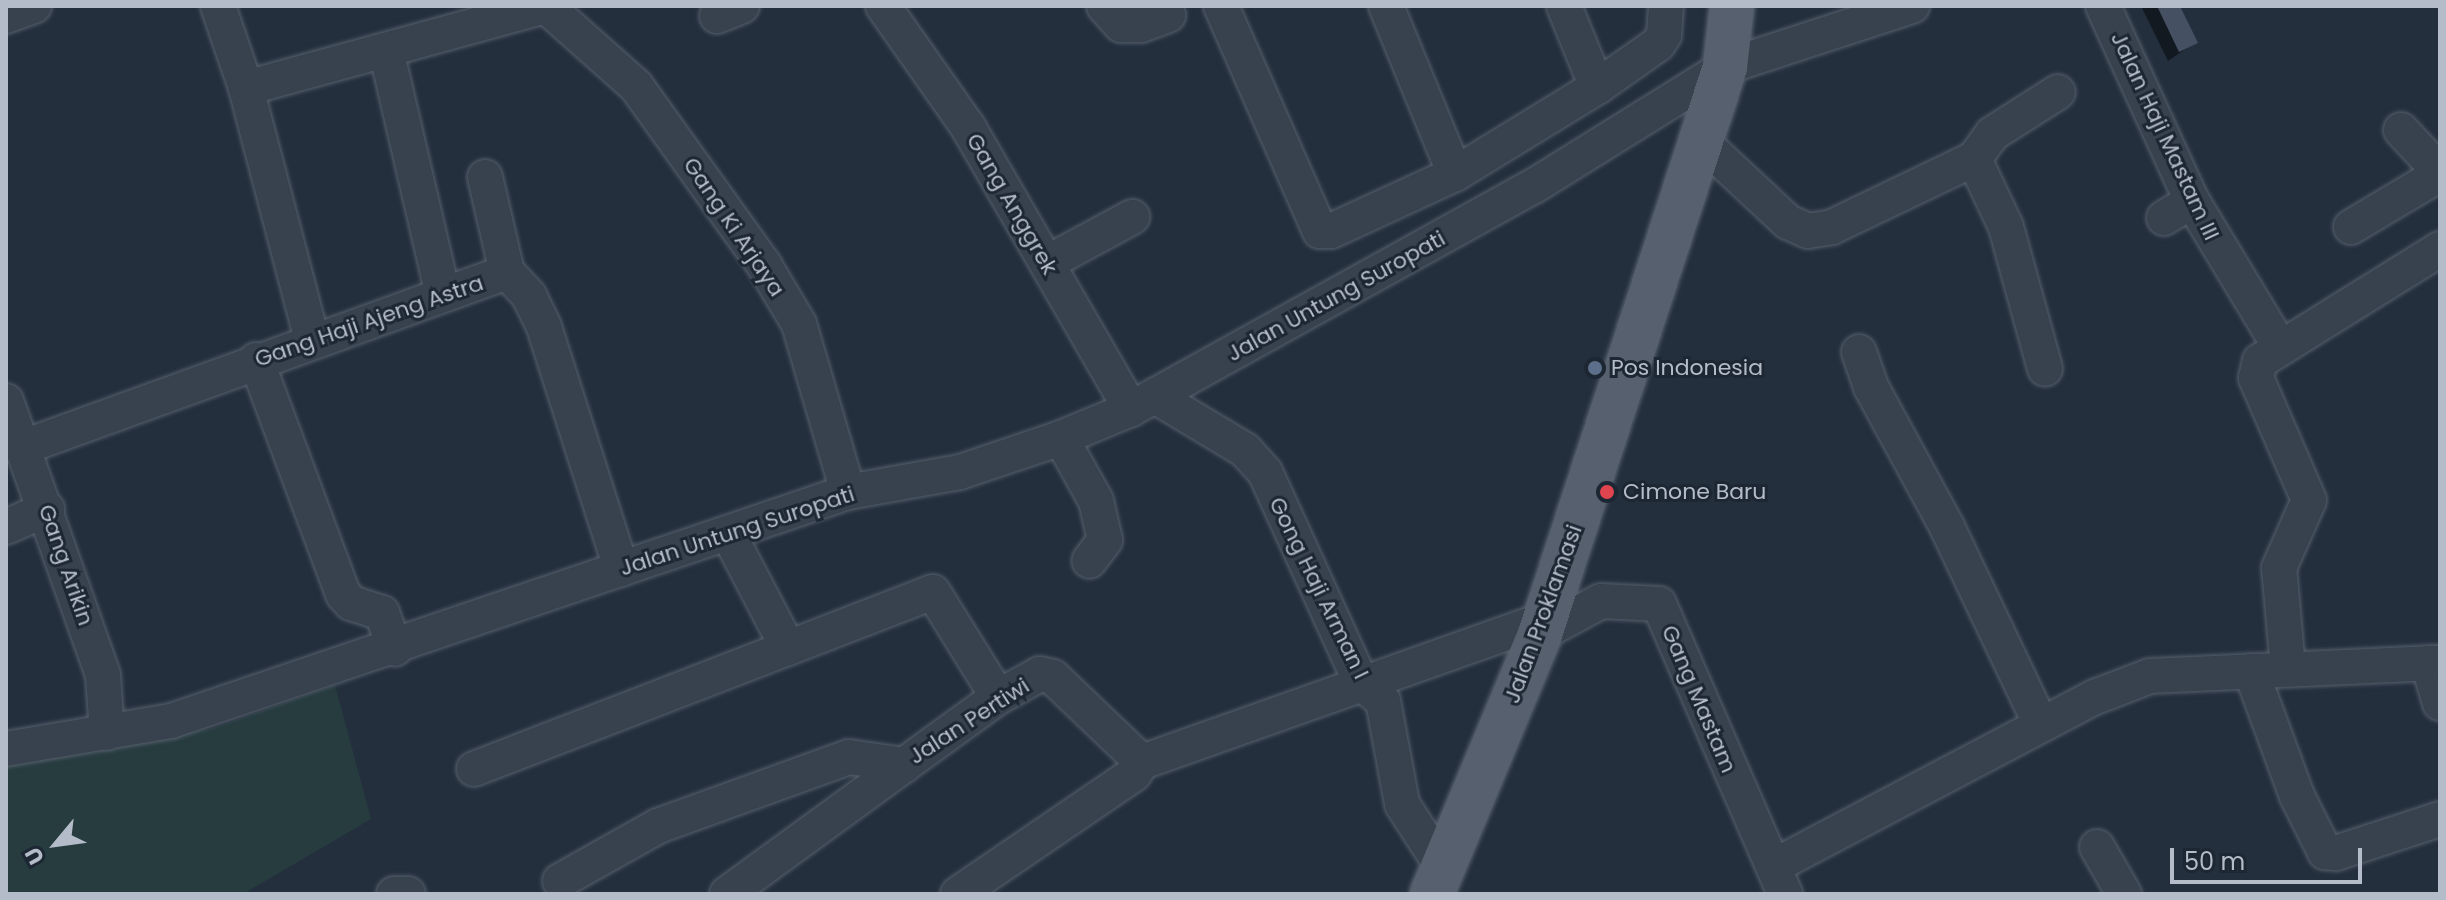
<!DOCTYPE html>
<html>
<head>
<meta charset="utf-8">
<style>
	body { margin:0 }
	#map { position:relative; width:2446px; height:900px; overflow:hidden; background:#242f3e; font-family:Poppins,sans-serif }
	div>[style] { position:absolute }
	.green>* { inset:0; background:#263c3f }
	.shadow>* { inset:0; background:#0007 }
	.building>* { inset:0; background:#455162 }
	.roads { filter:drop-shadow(0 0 2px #565f6c) drop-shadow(0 0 2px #565f6c) }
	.minor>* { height:34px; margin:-17px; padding:0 17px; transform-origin:17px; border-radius:17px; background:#38414e }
	.major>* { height:44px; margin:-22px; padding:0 22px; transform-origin:22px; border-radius:22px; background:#56606e }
	.dots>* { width:22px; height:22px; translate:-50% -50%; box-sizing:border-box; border:4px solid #1d2633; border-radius:50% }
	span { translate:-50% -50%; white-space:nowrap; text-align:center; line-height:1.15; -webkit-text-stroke:6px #1d2633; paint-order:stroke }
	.street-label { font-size:22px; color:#b4bcc9 }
	.poi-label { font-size:22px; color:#b4bcc9 }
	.left { translate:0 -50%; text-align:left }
	.frame { position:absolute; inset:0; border:8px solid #b4bcc9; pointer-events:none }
	.north { position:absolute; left:16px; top:804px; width:80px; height:80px; -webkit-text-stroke:6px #1d2633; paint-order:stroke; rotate:241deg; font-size:22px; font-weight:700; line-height:32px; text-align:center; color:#b4bcc9 }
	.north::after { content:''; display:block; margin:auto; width:28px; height:36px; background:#b4bcc9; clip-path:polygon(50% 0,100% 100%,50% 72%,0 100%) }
	.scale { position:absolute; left:2170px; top:848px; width:192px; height:36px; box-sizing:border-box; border:4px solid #b4bcc9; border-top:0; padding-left:10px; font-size:24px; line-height:28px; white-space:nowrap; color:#b4bcc9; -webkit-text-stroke:6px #1d2633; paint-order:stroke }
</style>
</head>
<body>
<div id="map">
	<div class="green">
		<i style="clip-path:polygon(335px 685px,371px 819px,243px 894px,6px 894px,6px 763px,211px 729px)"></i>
	</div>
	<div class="shadow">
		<i style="clip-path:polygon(2141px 6px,2178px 6px,2196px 42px,2168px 61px)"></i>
	</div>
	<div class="building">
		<i style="clip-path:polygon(2157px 6px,2180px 6px,2198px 43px,2179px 52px)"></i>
	</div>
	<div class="roads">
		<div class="minor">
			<i style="left:218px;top:6px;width:87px;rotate:71.1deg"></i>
			<i style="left:246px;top:88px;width:260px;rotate:75.3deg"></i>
			<i style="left:546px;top:6px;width:120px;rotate:41.6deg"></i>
			<i style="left:636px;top:86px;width:220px;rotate:54.4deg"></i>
			<i style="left:764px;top:265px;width:69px;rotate:59.3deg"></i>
			<i style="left:799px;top:324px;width:175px;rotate:73.7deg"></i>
			<i style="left:883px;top:6px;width:148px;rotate:54.9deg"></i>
			<i style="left:968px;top:127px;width:326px;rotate:60deg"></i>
			<i style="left:1104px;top:6px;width:25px;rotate:48deg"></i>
			<i style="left:1121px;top:25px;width:20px"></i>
			<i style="left:1141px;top:25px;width:29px;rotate:-20deg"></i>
			<i style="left:1221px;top:6px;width:246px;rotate:66.3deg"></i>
			<i style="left:1320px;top:231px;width:11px"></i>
			<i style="left:1331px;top:231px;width:136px;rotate:-24.7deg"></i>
			<i style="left:1455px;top:174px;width:182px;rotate:-112.3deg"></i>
			<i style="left:2103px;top:6px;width:214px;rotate:65.5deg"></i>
			<i style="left:2192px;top:201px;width:170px;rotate:58.9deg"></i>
			<i style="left:6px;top:16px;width:30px;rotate:-20deg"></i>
			<i style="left:717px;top:16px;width:27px;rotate:-22deg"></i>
			<i style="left:387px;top:54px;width:246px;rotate:76.9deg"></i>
			<i style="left:1597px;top:87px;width:75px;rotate:-35.2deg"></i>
			<i style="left:1658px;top:44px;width:11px;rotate:-56deg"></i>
			<i style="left:1664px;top:35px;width:29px;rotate:-86deg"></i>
			<i style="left:246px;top:88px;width:311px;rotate:-15.3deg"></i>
			<i style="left:2401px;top:130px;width:57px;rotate:47.1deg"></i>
			<i style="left:1701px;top:141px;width:119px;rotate:43deg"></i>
			<i style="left:1788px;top:222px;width:22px;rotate:24deg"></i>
			<i style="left:1808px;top:231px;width:24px;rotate:-9deg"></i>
			<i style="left:1832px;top:227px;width:157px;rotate:-25.6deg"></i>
			<i style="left:1974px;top:159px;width:31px;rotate:-54deg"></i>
			<i style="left:1992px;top:134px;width:78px;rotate:-32.5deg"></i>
			<i style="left:1974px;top:159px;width:75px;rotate:64.8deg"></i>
			<i style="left:2006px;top:227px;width:147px;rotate:74.6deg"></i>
			<i style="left:1455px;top:174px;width:167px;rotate:-31.5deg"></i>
			<i style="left:1597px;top:87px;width:87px;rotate:-112.2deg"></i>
			<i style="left:485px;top:177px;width:98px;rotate:77deg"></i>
			<i style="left:2164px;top:218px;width:33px;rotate:-31deg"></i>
			<i style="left:2351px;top:227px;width:104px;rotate:-30.8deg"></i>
			<i style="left:1047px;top:263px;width:97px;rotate:-28.4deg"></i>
			<i style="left:1859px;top:352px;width:37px;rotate:71deg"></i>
			<i style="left:1871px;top:387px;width:159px;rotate:61.5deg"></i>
			<i style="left:1947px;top:527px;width:219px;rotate:64.6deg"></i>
			<i style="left:256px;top:360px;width:250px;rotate:69.6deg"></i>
			<i style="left:343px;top:594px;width:12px;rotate:48deg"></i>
			<i style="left:351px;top:603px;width:33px;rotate:18deg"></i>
			<i style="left:382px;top:613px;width:38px;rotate:70deg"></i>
			<i style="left:1155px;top:396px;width:105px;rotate:31deg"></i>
			<i style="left:1245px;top:450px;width:30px;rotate:48deg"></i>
			<i style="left:1265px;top:472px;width:232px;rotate:65.5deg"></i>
			<i style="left:1361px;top:683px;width:28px;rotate:39deg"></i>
			<i style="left:1383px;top:701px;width:105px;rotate:79.5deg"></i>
			<i style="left:1402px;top:804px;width:74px;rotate:57.2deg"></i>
			<i style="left:6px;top:401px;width:291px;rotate:70.5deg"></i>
			<i style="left:103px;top:675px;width:58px;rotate:86.1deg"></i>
			<i style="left:1061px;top:438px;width:72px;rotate:60.9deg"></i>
			<i style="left:1096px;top:501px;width:40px;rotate:77deg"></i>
			<i style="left:1105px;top:540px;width:26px;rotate:127deg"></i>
			<i style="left:21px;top:448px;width:517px;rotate:-19.91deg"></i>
			<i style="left:507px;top:272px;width:33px;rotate:47deg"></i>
			<i style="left:529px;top:296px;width:34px;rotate:64deg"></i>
			<i style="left:544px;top:327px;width:254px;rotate:72.3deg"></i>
			<i style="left:6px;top:527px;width:45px;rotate:-23.7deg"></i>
			<i style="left:1540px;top:634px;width:69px;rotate:-28.4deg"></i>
			<i style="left:1601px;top:601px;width:58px;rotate:3deg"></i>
			<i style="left:1659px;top:604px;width:316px;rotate:66.5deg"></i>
			<i style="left:788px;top:648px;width:155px;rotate:-21.1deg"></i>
			<i style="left:933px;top:592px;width:123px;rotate:58.2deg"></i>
			<i style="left:2428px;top:663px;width:42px;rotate:73.3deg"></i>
			<i style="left:2288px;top:668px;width:100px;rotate:-95.1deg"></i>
			<i style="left:2279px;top:568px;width:74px;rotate:-66.2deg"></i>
			<i style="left:2309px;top:500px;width:133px;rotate:-113.5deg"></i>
			<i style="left:2256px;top:378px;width:17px;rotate:-77deg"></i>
			<i style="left:2260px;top:361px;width:212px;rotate:-31.9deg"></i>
			<i style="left:2251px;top:671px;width:133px;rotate:69.8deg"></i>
			<i style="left:2297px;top:796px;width:63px;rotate:63.4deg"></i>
			<i style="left:2325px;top:852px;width:11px;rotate:5deg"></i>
			<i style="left:2336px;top:853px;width:109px;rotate:-18.1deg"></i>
			<i style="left:6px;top:749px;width:167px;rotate:-9.6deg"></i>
			<i style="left:171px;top:721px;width:715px;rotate:-18.69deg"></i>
			<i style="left:848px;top:492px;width:114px;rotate:-10.1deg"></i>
			<i style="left:960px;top:472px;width:107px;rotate:-18.6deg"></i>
			<i style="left:1061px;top:438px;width:76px;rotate:-22.5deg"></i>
			<i style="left:1131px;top:409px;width:461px;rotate:-29deg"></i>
			<i style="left:1534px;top:186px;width:225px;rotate:-31.9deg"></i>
			<i style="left:1725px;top:67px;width:197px;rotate:-18.1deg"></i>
			<i style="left:1142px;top:762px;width:426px;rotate:-19.5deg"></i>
			<i style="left:474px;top:769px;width:337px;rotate:-21.1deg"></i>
			<i style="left:788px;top:648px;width:127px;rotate:-117.6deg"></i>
			<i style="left:2097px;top:847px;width:54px;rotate:60.1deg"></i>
			<i style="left:1774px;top:866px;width:363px;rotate:-27.8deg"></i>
			<i style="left:2095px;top:697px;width:59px;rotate:-20.9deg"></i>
			<i style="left:2150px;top:676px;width:290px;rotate:-2.6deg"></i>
			<i style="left:560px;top:881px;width:112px;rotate:-29.3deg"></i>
			<i style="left:658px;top:826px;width:203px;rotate:-19.9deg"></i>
			<i style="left:849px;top:757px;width:56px;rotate:8.3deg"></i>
			<i style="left:904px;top:765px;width:116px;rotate:-35.9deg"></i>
			<i style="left:998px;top:697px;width:48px;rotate:-28.7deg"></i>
			<i style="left:1040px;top:674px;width:13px;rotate:13deg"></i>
			<i style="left:1053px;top:677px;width:123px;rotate:43.7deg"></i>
			<i style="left:1142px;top:762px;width:14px;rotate:124deg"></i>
			<i style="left:1134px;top:774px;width:213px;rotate:145.7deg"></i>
			<i style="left:394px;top:894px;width:14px"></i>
			<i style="left:727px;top:894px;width:219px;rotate:-36.1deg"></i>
		</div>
		<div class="major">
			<i style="left:1432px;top:894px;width:282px;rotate:-67.4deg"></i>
			<i style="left:1540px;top:634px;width:596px;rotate:-71.93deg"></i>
			<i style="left:1725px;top:67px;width:61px;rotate:-83.5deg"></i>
		</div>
	</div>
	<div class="dots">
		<i style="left:1595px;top:368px;background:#5c6f8a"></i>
		<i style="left:1607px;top:492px;background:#e0444e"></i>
	</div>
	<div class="street-label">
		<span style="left:2165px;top:136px;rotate:65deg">Jalan Haji Mastam III</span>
		<span style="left:1012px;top:204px;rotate:60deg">Gang Anggrek</span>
		<span style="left:734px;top:227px;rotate:56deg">Gang Ki Arjaya</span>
		<span style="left:1336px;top:296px;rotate:-29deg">Jalan Untung Suropati</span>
		<span style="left:369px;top:321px;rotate:-19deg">Gang Haji Ajeng Astra</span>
		<span style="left:737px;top:531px;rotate:-18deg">Jalan Untung Suropati</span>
		<span style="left:66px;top:565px;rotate:71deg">Gang Arikin</span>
		<span style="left:1319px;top:588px;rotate:64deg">Gong Haji Arman I</span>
		<span style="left:1543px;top:614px;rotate:-70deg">Jalan Proklamasi</span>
		<span style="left:1699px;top:699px;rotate:67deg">Gang Mastam</span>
		<span style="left:969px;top:721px;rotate:-33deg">Jalan Pertiwi</span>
	</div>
	<div class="poi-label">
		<span class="left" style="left:1611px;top:368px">Pos Indonesia</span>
		<span class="left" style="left:1623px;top:492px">Cimone Baru</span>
	</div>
	<div class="frame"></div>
	<div class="north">U</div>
	<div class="scale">50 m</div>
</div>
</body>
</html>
